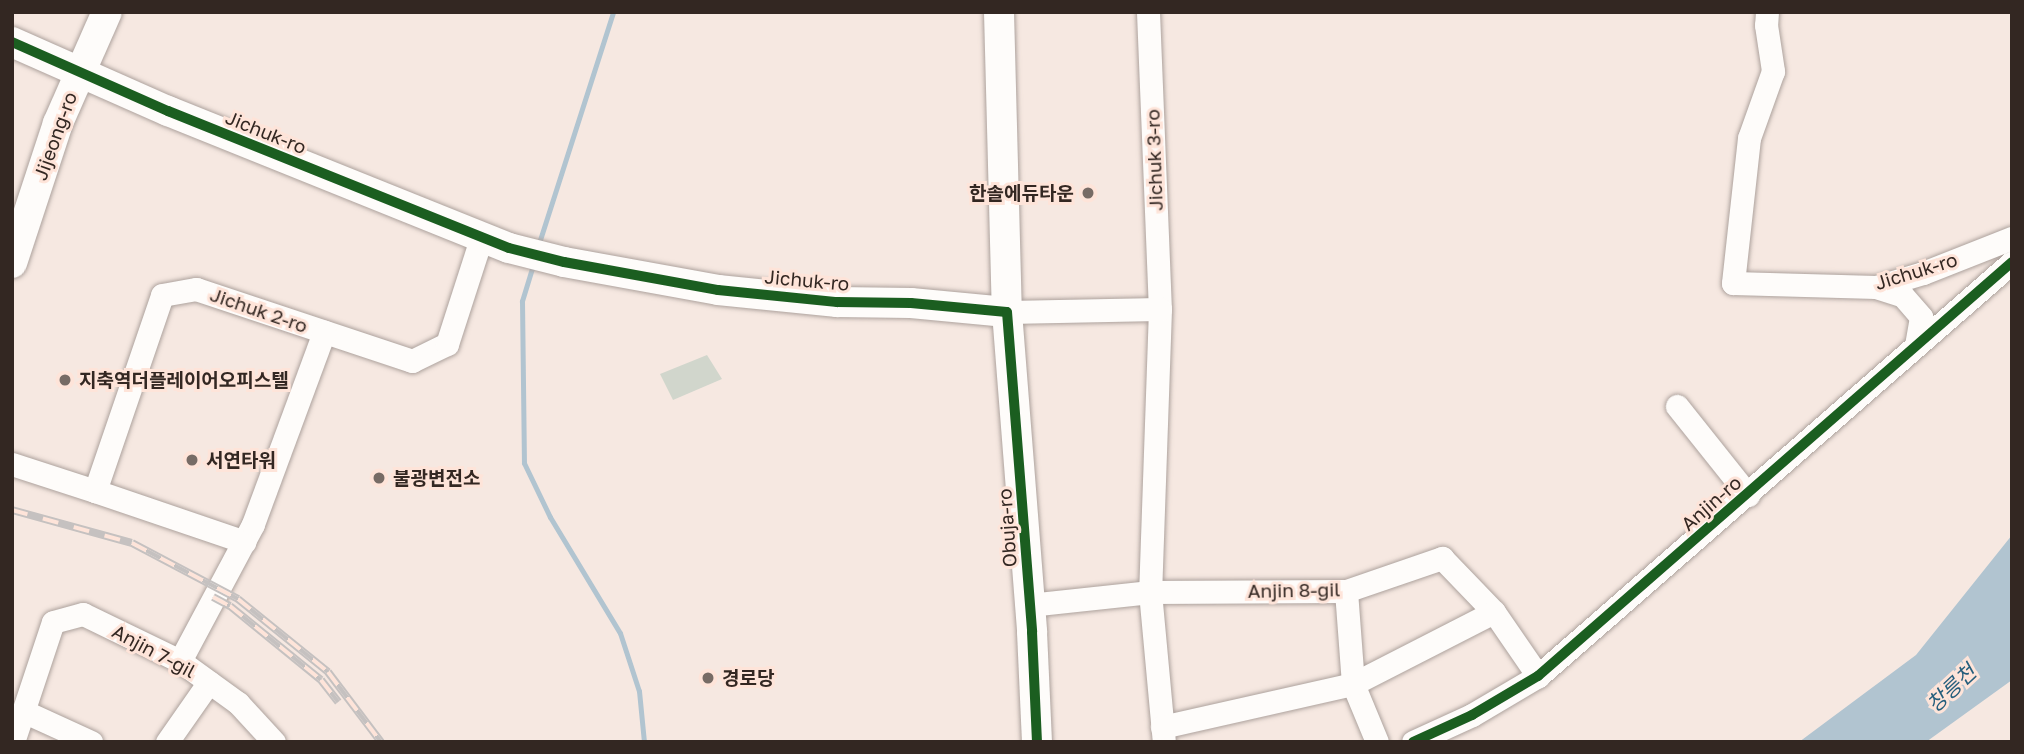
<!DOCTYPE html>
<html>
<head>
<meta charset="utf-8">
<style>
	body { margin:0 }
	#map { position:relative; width:2024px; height:754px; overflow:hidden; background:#f6e8e1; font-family:"Golos Text","Noto Sans KR",sans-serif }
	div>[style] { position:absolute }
	.green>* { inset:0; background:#d1d6cc }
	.water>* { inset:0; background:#b1c4d0 }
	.stream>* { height:5px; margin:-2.5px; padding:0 2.5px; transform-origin:2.5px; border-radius:2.5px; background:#b1c4d0 }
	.roads { filter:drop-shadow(0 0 2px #ada29d) drop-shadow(0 0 2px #ada29d) }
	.minor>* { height:23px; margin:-11.5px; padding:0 11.5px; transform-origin:11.5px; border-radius:11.5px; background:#fefcfa }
	.major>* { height:30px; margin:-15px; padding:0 15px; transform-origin:15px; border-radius:15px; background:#fefcfa }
	.rail>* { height:8px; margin-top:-4px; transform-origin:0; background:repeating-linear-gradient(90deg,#fee4d9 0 16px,#c5c1c0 0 32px); box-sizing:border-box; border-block:2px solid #c5c1c0 }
	.cycleway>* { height:10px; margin:-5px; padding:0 5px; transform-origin:5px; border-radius:5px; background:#1b5e20 }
	.dots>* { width:19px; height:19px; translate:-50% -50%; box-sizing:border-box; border:4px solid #fee4d9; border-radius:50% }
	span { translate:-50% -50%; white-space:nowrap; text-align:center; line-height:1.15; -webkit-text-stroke:6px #fee4d9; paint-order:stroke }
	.street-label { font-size:19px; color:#332722 }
	.poi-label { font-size:19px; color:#332722; font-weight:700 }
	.right { translate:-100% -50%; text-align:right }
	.left { translate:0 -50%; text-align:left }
	.water-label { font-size:21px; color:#255e7c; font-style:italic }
	.frame { position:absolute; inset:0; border:14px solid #332722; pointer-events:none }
</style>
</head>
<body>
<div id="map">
	<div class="green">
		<i style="clip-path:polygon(707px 355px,722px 379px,673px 400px,660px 374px)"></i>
	</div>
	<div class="water">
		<i style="clip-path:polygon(2012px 535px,2012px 680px,1926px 742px,1799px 742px,1916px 655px)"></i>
	</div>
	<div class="stream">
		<i style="left:538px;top:246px;width:246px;rotate:-72.2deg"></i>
		<i style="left:533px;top:265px;width:38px;rotate:107deg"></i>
		<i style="left:522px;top:301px;width:162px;rotate:89.3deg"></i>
		<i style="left:524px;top:463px;width:60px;rotate:64.3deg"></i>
		<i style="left:550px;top:517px;width:135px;rotate:58.9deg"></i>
		<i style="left:620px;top:633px;width:61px;rotate:71.9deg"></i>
		<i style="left:639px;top:691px;width:51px;rotate:84.4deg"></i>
	</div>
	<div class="roads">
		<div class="minor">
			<i style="left:1148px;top:12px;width:297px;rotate:87.7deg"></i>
			<i style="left:1160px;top:309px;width:283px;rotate:92deg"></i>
			<i style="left:1150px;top:592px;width:151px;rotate:84.7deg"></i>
			<i style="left:1767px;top:12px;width:13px;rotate:94deg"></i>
			<i style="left:1766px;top:25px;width:47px;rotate:81.3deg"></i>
			<i style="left:1773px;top:71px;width:71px;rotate:109.7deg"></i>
			<i style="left:1749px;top:138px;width:146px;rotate:96.3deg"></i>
			<i style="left:1733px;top:283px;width:143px;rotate:1.6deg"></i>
			<i style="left:1876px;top:287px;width:49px;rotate:-16.6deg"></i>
			<i style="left:1923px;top:273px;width:96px;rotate:-21.5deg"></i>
			<i style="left:1876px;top:287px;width:28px;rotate:18deg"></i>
			<i style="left:1903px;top:296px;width:28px;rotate:49deg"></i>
			<i style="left:1921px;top:317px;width:27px;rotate:100deg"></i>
			<i style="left:1007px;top:312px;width:153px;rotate:-1.1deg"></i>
			<i style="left:1677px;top:406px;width:114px;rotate:51.4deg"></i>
			<i style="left:12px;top:464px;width:87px;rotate:18deg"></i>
			<i style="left:95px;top:491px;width:207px;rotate:-71.1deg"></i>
			<i style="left:162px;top:295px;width:35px;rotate:-10deg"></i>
			<i style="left:196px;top:289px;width:228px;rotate:18.4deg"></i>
			<i style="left:412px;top:361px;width:39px;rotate:-26deg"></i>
			<i style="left:447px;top:344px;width:110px;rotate:-72.1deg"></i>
			<i style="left:95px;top:491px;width:158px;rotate:18.8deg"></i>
			<i style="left:1346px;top:591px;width:93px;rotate:85.7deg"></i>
			<i style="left:1353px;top:684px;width:63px;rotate:67.5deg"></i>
			<i style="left:1029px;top:605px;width:122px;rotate:-6.1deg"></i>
			<i style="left:1150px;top:592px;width:196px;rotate:-0.3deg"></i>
			<i style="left:1346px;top:591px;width:102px;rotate:-19deg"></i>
			<i style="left:1442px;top:558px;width:75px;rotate:46.1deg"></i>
			<i style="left:1494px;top:612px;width:78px;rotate:55.5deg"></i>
			<i style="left:180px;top:661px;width:155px;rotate:-61.9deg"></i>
			<i style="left:253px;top:524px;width:205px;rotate:-69.7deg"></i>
			<i style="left:23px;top:711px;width:75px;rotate:24.5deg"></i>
			<i style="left:1162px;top:727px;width:196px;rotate:-12.7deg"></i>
			<i style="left:1353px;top:684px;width:158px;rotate:-27.1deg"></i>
			<i style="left:13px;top:742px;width:126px;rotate:-71.6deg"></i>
			<i style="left:53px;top:622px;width:31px;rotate:-15deg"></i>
			<i style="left:83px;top:614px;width:108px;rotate:25.9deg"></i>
			<i style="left:180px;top:661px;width:72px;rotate:35.9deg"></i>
			<i style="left:238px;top:703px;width:53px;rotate:47.3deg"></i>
			<i style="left:167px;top:742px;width:73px;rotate:-55deg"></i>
			<i style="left:1413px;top:742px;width:65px;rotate:-24.6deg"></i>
			<i style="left:1472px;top:715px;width:77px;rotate:-30.6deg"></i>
			<i style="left:1538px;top:676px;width:629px;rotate:-41.13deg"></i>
		</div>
		<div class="major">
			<i style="left:999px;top:12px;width:300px;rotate:88.5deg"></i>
			<i style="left:1007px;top:312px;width:321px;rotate:85.5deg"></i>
			<i style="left:1032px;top:632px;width:110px;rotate:87.4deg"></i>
			<i style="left:12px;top:42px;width:171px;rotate:23.9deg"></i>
			<i style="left:168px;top:111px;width:367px;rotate:21.9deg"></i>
			<i style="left:509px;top:248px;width:57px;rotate:14.3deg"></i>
			<i style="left:564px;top:262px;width:157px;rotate:10.3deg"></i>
			<i style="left:718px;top:290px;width:120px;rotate:5.8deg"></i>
			<i style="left:837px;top:302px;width:74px;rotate:0.8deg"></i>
			<i style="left:911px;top:303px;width:96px;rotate:5.4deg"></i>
			<i style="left:12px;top:263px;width:147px;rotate:-71.8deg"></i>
			<i style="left:58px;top:123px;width:121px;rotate:-66.2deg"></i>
		</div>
	</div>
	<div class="rail">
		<i style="left:12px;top:510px;width:124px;rotate:15.4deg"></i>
		<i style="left:132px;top:543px;width:120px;rotate:27.8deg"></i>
		<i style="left:238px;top:599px;width:116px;rotate:39deg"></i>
		<i style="left:328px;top:672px;width:88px;rotate:52.9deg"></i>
		<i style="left:213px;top:597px;width:19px;rotate:28deg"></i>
		<i style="left:230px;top:606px;width:117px;rotate:39.1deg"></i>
		<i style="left:321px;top:680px;width:28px;rotate:52deg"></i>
	</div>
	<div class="cycleway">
		<i style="left:12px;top:42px;width:171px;rotate:23.9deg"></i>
		<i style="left:168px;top:111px;width:367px;rotate:21.9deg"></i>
		<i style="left:509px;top:248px;width:57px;rotate:14.3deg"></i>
		<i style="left:564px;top:262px;width:157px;rotate:10.3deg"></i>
		<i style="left:718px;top:290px;width:120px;rotate:5.8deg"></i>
		<i style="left:837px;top:302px;width:74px;rotate:0.8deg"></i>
		<i style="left:911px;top:303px;width:96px;rotate:5.4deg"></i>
		<i style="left:1007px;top:312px;width:321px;rotate:85.5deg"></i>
		<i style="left:1032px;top:632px;width:110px;rotate:87.4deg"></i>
		<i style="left:1413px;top:742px;width:65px;rotate:-24.6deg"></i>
		<i style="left:1472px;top:715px;width:77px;rotate:-30.6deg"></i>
		<i style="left:1538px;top:676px;width:629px;rotate:-41.13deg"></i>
	</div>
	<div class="dots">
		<i style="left:1088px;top:193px;background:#776b65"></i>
		<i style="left:65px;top:380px;background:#776b65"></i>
		<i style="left:192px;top:460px;background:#776b65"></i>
		<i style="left:379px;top:478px;background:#776b65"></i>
		<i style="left:708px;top:678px;background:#776b65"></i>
	</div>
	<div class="street-label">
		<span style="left:266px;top:132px;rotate:22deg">Jichuk-ro</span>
		<span style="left:55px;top:136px;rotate:-70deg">Jijeong-ro</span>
		<span style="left:1154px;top:160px;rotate:-92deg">Jichuk 3-ro</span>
		<span style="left:1916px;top:271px;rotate:-17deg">Jichuk-ro</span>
		<span style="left:807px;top:280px;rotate:5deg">Jichuk-ro</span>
		<span style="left:259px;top:310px;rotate:19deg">Jichuk 2-ro</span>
		<span style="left:1711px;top:503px;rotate:-41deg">Anjin-ro</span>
		<span style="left:1007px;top:528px;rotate:-94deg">Obuja-ro</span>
		<span style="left:1294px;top:590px;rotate:-1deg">Anjin 8-gil</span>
		<span style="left:154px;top:651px;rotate:28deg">Anjin 7-gil</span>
	</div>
	<div class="poi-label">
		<span class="right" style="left:1074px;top:193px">한솔에듀타운</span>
		<span class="left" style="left:79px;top:380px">지축역더플레이어오피스텔</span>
		<span class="left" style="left:206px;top:460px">서연타워</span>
		<span class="left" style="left:393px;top:478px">불광변전소</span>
		<span class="left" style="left:722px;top:678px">경로당</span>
	</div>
	<div class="water-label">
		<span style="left:1951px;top:688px;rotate:-43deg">창릉천</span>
	</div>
	<div class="frame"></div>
</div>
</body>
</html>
